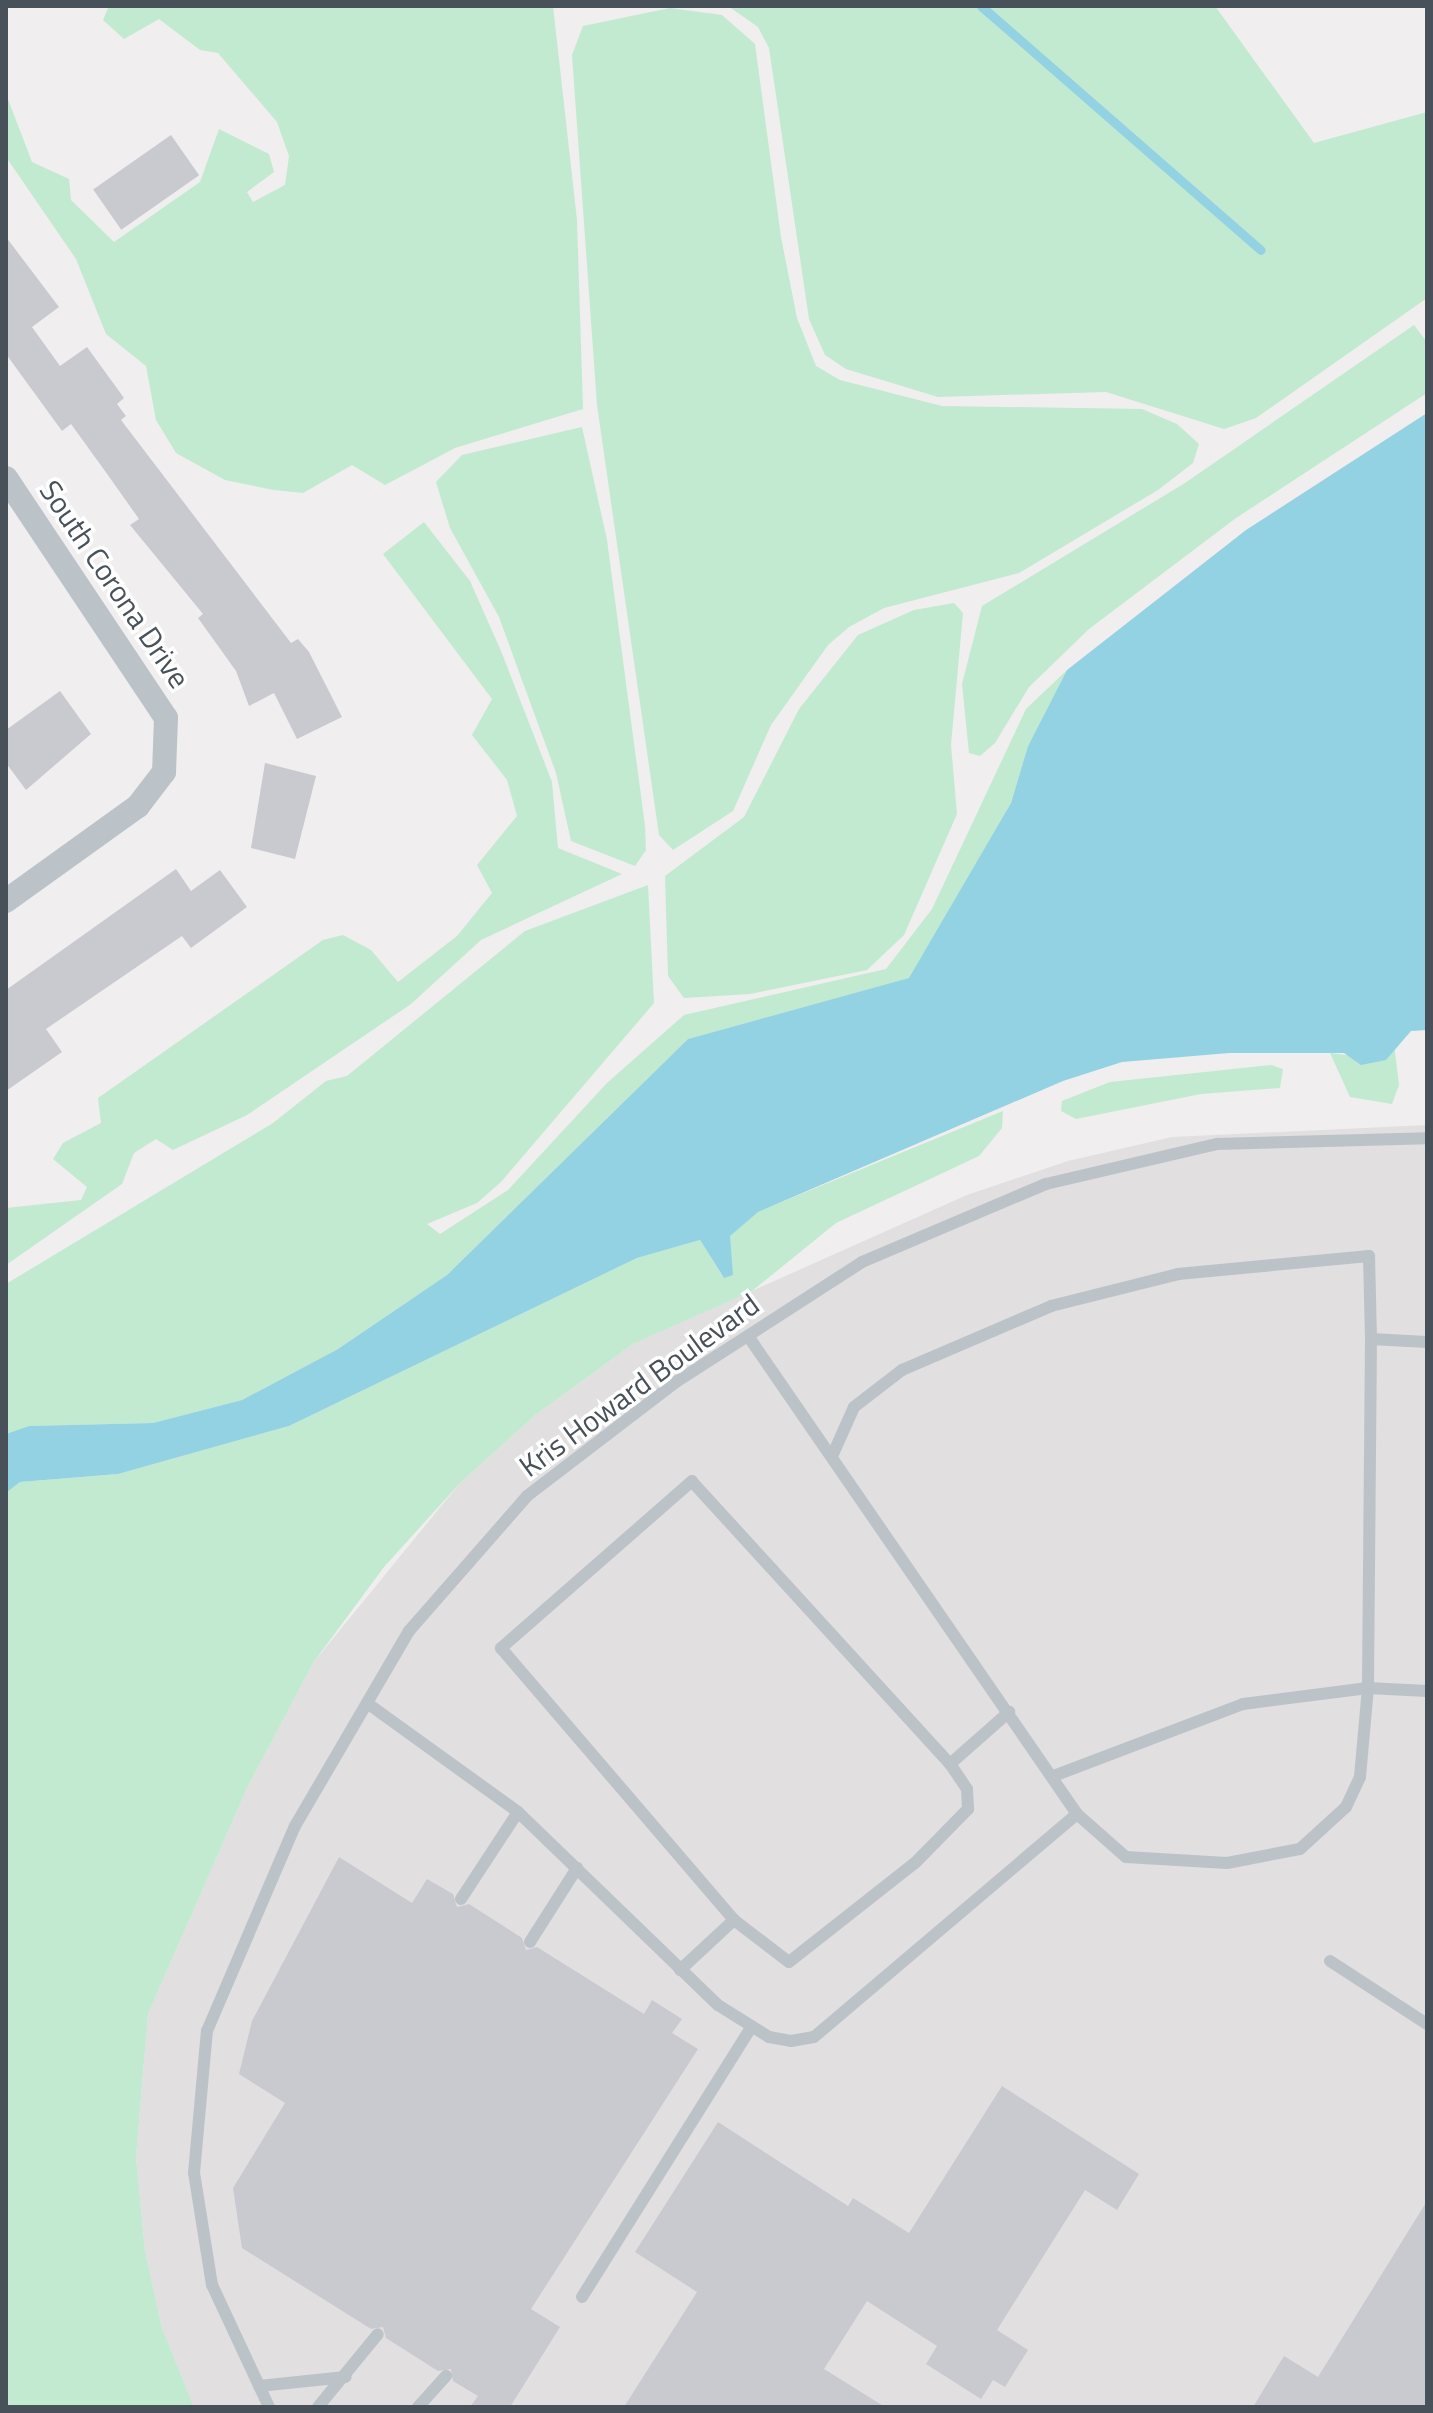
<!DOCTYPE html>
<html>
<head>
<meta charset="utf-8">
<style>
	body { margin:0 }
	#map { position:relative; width:1433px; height:2413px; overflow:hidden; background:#f0eeee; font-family:"Titillium Web",sans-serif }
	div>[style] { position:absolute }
	.education>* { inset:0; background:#e1dfdf }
	.green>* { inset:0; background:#c1ead0 }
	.water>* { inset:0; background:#93d2e2 }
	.stream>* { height:9px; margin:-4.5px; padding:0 4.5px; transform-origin:4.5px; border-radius:4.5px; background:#93d2e2 }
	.building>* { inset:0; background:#c9cad0; transform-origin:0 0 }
	.service>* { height:12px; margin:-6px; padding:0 6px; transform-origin:6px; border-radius:6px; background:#bbc3c9 }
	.minor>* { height:24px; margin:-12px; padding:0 12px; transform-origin:12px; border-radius:12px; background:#bbc3c9 }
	span { translate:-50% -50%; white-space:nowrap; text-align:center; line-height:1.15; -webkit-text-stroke:7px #fff; paint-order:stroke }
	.street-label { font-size:30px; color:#485159 }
	.frame { position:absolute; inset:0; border:8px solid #485159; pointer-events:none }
</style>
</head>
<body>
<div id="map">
	<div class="education">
		<i style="clip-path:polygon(1427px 1125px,1427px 2407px,194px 2407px,162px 2328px,145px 2251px,136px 2157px,148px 2014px,247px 1788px,313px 1663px,460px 1483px,534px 1416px,633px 1344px,967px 1195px,1068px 1161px,1172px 1137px)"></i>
	</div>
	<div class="green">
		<i style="clip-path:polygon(109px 6px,553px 6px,577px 220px,583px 409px,455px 448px,385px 485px,352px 465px,303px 493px,274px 490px,225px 480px,176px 453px,156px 420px,146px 366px,106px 334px,76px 259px,6px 157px,6px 94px,32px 162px,69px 179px,71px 200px,114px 242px,200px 182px,219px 129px,269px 154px,274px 172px,247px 192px,253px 202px,285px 185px,289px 156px,277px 122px,218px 53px,200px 50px,159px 19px,124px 39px,103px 20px)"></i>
		<i style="clip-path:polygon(728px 6px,1215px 6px,1314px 143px,1427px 112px,1427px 298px,1256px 418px,1224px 429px,1106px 392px,938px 397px,846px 369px,825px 355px,809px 319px,769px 48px,758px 27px)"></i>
		<i style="clip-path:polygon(670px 8px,722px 15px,755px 44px,781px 237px,797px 318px,816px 366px,840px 380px,942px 406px,1142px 409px,1177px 424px,1199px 444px,1193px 463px,1158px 490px,1019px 573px,884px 608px,849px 627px,828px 645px,771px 725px,733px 811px,673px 850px,659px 835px,597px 405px,572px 55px,583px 26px)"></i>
		<i style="clip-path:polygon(1414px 325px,1427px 342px,1427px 393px,1236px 518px,1089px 629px,1029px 687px,995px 743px,980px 756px,969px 753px,962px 684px,982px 606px,1185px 483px)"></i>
		<i style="clip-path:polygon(582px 427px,607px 540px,645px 826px,646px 850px,635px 866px,571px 841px,556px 773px,499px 617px,450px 528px,436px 482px,462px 455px)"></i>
		<i style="clip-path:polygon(424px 522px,470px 581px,501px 651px,552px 782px,558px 848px,622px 874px,481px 940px,411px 1004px,247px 1115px,173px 1150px,156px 1139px,134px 1153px,122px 1184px,6px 1265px,6px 1208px,81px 1200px,87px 1187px,53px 1159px,63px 1143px,101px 1123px,98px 1098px,323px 940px,343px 935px,371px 950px,398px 982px,457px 936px,492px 893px,477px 865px,517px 816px,507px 780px,472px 735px,492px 699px,383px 554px)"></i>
		<i style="clip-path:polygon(954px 603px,963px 613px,951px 745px,957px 814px,904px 935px,867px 970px,750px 994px,684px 998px,668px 976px,665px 876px,744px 817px,799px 709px,858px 635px,914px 610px)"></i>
		<i style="clip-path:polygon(1067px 670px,1028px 746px,1011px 803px,910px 978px,688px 1039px,447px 1275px,338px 1349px,242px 1400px,153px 1423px,29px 1426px,6px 1434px,6px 1284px,273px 1123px,326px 1081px,347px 1076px,525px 931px,648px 885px,654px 1003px,501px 1182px,477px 1203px,427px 1224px,440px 1234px,508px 1190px,607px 1083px,684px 1015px,886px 969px,932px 909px,1026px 709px)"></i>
		<i style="clip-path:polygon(1394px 1044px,1399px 1085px,1392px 1104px,1350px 1097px,1330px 1053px,1385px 1060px)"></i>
		<i style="clip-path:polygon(1271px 1065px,1283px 1069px,1280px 1088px,1201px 1094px,1076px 1119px,1061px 1111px,1062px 1101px,1110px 1082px)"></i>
		<i style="clip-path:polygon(1003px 1111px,1002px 1128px,979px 1156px,836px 1223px,752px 1291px,633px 1344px,534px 1416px,460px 1483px,384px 1567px,313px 1663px,247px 1788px,148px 2014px,136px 2157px,145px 2251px,162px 2328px,194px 2407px,6px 2407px,6px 1493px,20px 1482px,118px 1474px,289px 1426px,637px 1258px,700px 1240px,723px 1277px,732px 1275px,729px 1236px,757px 1212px)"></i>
	</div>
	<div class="water">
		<i style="clip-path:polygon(1427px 413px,1427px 1030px,1411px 1031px,1386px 1060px,1361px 1065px,1344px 1053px,1229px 1053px,1122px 1062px,1063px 1081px,758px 1212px,730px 1236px,733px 1275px,724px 1278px,700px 1240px,637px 1258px,289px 1426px,118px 1474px,20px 1482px,6px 1493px,6px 1434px,29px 1426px,153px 1423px,242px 1400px,338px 1349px,447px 1275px,688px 1039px,909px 978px,1011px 803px,1028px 746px,1067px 670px,1246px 530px)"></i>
	</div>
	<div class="stream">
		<i style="left:981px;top:6px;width:371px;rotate:41.1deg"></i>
	</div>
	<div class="building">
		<i style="left:171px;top:135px;width:49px;height:95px;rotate:55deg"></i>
		<i style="clip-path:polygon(6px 237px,59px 307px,32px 327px,60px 366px,87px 347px,124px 398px,117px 404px,126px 416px,121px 420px,291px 643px,298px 639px,309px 652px,342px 717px,297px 739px,274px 693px,249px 706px,236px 671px,198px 618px,203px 614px,130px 525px,139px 519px,105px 471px,71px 424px,62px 431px,6px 354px)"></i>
		<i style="clip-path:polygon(60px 691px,91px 734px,26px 790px,6px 763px,6px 730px)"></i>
		<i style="clip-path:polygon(265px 763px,316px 776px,295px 859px,251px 848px)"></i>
		<i style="clip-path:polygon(176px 869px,191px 891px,220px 870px,247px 907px,191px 948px,182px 936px,46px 1029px,62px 1052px,6px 1091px,6px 990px)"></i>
		<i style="clip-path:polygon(339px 1857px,412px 1903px,427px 1879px,453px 1894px,457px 1907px,469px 1904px,522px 1938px,526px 1950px,537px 1947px,644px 2014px,652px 2000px,682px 2019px,672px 2033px,698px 2049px,531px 2309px,560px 2327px,510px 2407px,470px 2407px,478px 2396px,453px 2381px,451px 2369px,438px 2371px,386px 2338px,383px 2327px,371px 2329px,242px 2248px,233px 2188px,285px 2103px,239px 2074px,252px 2021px)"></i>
		<i style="clip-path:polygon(1002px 2086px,1139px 2174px,1117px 2210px,1085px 2190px,997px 2330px,1028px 2350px,1005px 2387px,993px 2380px,981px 2399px,926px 2364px,937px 2346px,867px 2301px,824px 2369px,885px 2407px,624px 2407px,697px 2292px,635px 2252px,718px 2122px,848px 2206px,853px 2198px,909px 2233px)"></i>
		<i style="clip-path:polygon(1427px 2201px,1427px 2407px,1253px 2407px,1284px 2356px,1318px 2377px)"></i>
	</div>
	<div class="service">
		<i style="left:748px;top:1336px;width:580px;rotate:55.46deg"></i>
		<i style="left:1077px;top:1814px;width:65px;rotate:41.3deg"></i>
		<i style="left:1126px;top:1857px;width:101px;rotate:3.4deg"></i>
		<i style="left:1227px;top:1863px;width:74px;rotate:-10.9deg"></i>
		<i style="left:1300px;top:1849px;width:62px;rotate:-42.4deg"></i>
		<i style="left:1346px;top:1807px;width:33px;rotate:-65deg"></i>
		<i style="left:1360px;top:1777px;width:89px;rotate:-84.9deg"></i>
		<i style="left:1368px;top:1688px;width:126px;rotate:172.7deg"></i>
		<i style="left:1243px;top:1704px;width:203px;rotate:159.2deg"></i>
		<i style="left:1427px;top:1342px;width:56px;rotate:-176.9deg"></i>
		<i style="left:1371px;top:1339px;width:349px;rotate:90.5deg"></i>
		<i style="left:1368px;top:1688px;width:59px;rotate:2.9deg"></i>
		<i style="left:833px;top:1454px;width:51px;rotate:-65.9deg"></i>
		<i style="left:854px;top:1407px;width:61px;rotate:-37.6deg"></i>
		<i style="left:902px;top:1370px;width:162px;rotate:-23.2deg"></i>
		<i style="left:1051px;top:1306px;width:131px;rotate:-14.1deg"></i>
		<i style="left:1178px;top:1274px;width:192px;rotate:-5.4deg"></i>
		<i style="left:1369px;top:1256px;width:83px;rotate:88.6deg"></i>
		<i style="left:367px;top:1703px;width:186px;rotate:35.8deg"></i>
		<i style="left:518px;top:1812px;width:278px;rotate:44deg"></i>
		<i style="left:718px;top:2005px;width:60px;rotate:32.1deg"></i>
		<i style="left:769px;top:2037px;width:22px;rotate:10deg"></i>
		<i style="left:791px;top:2041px;width:23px;rotate:-10deg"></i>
		<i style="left:814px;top:2037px;width:345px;rotate:-40.3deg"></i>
		<i style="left:950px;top:1764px;width:383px;rotate:-132.4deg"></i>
		<i style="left:692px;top:1481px;width:254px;rotate:138.8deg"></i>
		<i style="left:501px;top:1648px;width:358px;rotate:49.4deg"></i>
		<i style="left:734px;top:1920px;width:69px;rotate:37.4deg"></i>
		<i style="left:789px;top:1962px;width:160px;rotate:-38.2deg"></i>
		<i style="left:915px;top:1863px;width:76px;rotate:-45.5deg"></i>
		<i style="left:968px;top:1809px;width:20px;rotate:-93deg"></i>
		<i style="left:967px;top:1789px;width:30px;rotate:-124deg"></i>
		<i style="left:950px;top:1764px;width:79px;rotate:-41.4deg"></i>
		<i style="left:461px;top:1899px;width:104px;rotate:-56.8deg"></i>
		<i style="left:530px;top:1942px;width:88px;rotate:-57.6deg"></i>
		<i style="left:1330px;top:1961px;width:116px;rotate:33deg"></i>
		<i style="left:680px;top:1970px;width:74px;rotate:-42.8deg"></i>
		<i style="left:582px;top:2297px;width:318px;rotate:-57.9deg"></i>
		<i style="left:259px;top:2386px;width:87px;rotate:-5.9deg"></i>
		<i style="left:269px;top:2407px;width:135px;rotate:-115deg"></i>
		<i style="left:212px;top:2285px;width:113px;rotate:-99.1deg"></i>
		<i style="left:194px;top:2173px;width:143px;rotate:-84.8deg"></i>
		<i style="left:207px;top:2031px;width:223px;rotate:-66.8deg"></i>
		<i style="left:295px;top:1826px;width:226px;rotate:-59.7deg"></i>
		<i style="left:409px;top:1631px;width:179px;rotate:-48.8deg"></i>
		<i style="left:527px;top:1496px;width:188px;rotate:-37.4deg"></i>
		<i style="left:676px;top:1382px;width:221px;rotate:-32.8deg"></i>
		<i style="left:862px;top:1262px;width:200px;rotate:-23deg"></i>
		<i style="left:1046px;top:1184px;width:176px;rotate:-13.2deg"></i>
		<i style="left:1217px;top:1144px;width:210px;rotate:-1.6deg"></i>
		<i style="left:318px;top:2407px;width:94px;rotate:-50.6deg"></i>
		<i style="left:418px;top:2407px;width:42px;rotate:-47.9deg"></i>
	</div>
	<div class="minor">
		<i style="left:6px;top:478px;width:288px;rotate:56.3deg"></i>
		<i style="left:166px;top:718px;width:54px;rotate:92.1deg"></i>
		<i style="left:164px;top:772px;width:43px;rotate:127.4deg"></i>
		<i style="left:138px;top:806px;width:163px;rotate:144.3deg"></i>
	</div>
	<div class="street-label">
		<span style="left:115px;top:584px;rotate:56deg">South Corona Drive</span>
		<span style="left:639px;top:1385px;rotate:-36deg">Kris Howard Boulevard</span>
	</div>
	<div class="frame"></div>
</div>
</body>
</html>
